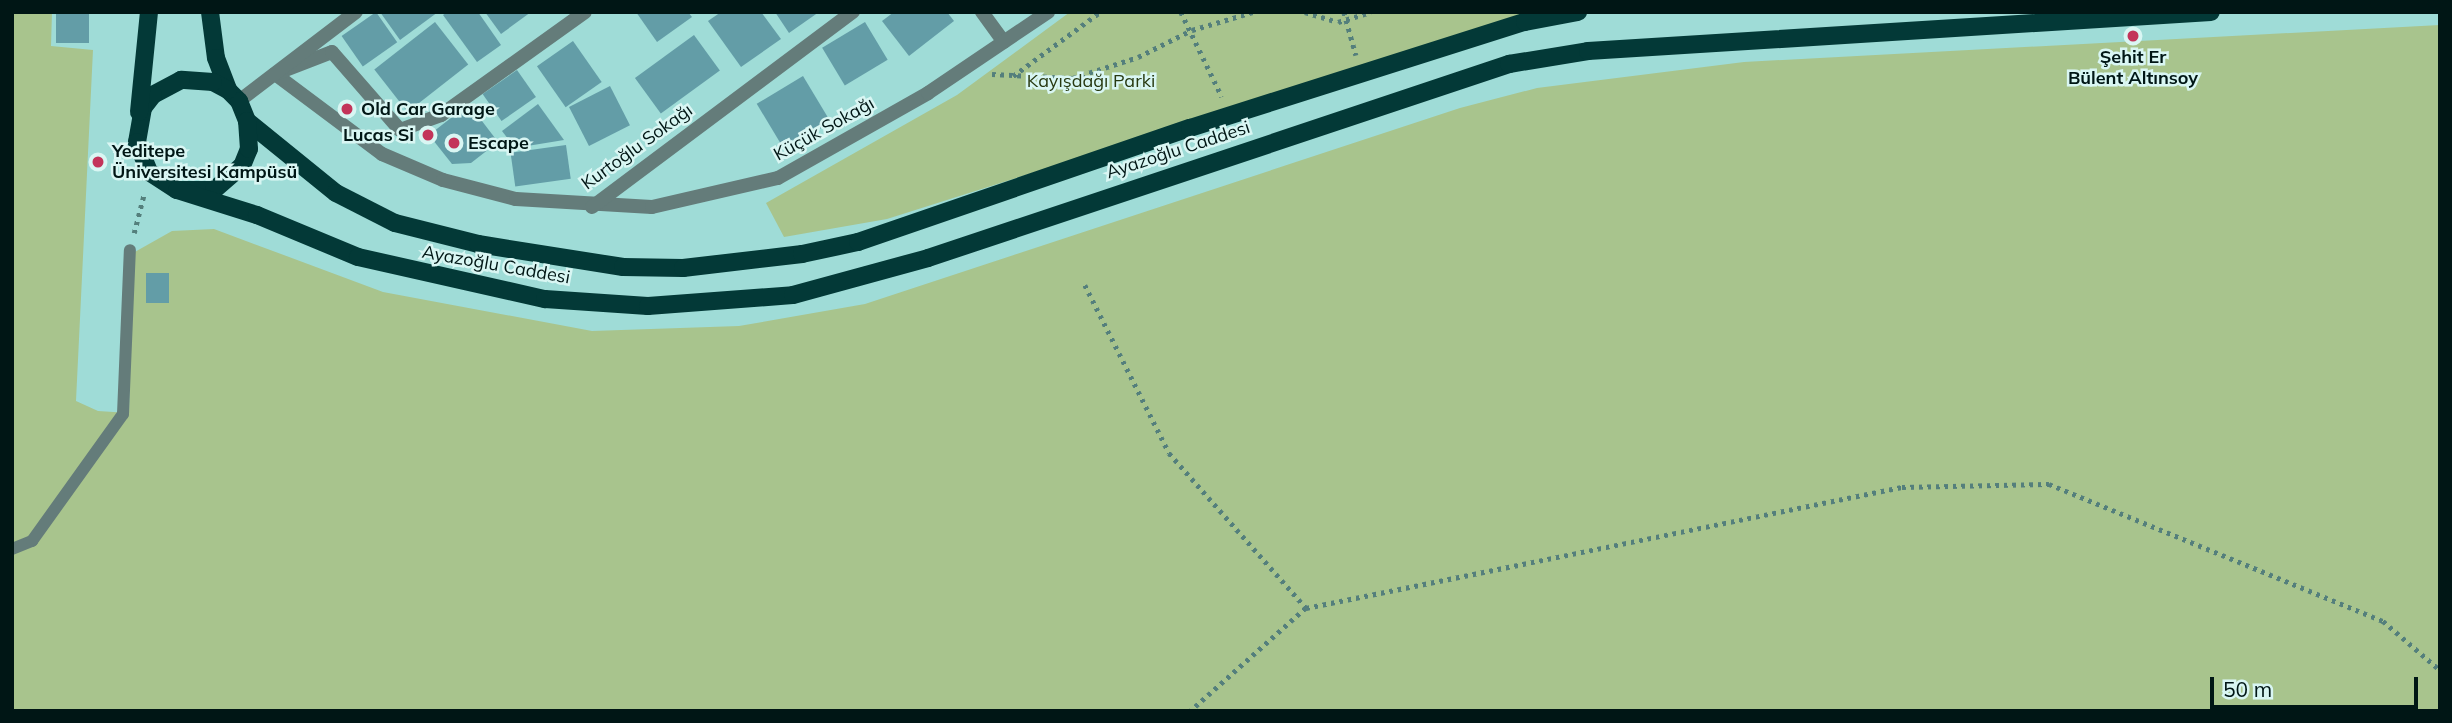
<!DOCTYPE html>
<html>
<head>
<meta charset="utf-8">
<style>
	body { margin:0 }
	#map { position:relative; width:2452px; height:723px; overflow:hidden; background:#9fdcd7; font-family:Mulish,sans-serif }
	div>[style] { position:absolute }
	.green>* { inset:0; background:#a8c48d }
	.building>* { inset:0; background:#639da7; transform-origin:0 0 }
	.path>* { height:4.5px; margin-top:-2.25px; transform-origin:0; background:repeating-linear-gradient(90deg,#547f7c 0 3.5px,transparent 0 8.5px) }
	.lane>* { height:12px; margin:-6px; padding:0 6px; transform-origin:6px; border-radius:6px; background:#647c7a }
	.street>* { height:14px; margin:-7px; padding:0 7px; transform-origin:7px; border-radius:7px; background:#647c7a }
	.primary>* { height:18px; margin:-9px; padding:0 9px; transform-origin:9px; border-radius:9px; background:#033937 }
	.dots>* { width:19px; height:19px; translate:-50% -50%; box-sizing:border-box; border:4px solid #d9f6f3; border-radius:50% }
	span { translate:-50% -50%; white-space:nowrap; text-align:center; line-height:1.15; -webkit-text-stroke:5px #d9f6f3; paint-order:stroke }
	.poi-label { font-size:18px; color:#001615; font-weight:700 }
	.left { translate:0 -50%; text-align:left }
	.right { translate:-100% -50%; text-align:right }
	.park-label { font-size:18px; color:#273910 }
	.street-label { font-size:18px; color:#001615 }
	.frame { position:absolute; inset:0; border:14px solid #001615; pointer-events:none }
	.scale { position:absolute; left:2210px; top:677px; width:208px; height:32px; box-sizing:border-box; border:4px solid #001615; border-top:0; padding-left:9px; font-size:21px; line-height:24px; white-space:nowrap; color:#001615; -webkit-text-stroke:5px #d9f6f3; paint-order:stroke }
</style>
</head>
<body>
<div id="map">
	<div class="green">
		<i style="clip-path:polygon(12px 12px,52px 12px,51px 46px,93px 50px,76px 401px,98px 411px,129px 413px,133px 253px,172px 231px,214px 229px,383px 292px,592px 331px,739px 326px,865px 304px,1460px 108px,1537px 88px,1744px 62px,2440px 25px,2440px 711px,12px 711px)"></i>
		<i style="clip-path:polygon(1070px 12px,1539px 12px,887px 219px,784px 237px,766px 203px,957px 95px)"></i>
	</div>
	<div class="building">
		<i style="left:56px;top:12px;width:33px;height:31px"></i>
		<i style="left:376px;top:12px;width:37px;height:42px;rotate:55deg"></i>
		<i style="clip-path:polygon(380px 12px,438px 12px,400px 40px)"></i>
		<i style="clip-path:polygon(447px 12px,478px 12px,501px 45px,477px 62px,443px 15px)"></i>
		<i style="clip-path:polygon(485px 12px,531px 12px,501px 34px)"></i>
		<i style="clip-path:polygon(636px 12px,688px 12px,692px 17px,657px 42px)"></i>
		<i style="clip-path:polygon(721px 12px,761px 12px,781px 39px,741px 67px,708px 21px)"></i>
		<i style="clip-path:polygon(775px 12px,819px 12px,789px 33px)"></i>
		<i style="clip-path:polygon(894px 12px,947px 12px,954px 21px,909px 56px,882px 21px)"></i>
		<i style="left:435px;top:22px;width:54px;height:77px;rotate:52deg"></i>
		<i style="left:865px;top:22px;width:44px;height:50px;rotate:59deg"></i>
		<i style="left:694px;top:35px;width:44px;height:73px;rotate:54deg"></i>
		<i style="left:573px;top:41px;width:50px;height:44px;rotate:55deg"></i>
		<i style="left:517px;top:70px;width:33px;height:42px;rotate:55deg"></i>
		<i style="left:803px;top:76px;width:54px;height:54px;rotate:59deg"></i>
		<i style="left:610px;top:86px;width:44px;height:46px;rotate:63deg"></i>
		<i style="clip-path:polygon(469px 104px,498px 142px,471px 163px,452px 164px,429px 135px)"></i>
		<i style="clip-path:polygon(538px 104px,564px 140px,515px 148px,502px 131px)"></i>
		<i style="left:566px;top:145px;width:34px;height:56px;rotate:82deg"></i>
		<i style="left:146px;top:273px;width:23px;height:30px"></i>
	</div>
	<div class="path">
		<i style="left:1181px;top:12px;width:94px;rotate:64.2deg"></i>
		<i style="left:1305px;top:12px;width:34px;rotate:17deg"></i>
		<i style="left:1338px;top:22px;width:34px;rotate:-17deg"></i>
		<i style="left:1344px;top:12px;width:45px;rotate:74.4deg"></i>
		<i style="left:992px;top:74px;width:81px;rotate:2.8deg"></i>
		<i style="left:1073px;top:78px;width:68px;rotate:-17.9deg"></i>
		<i style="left:1138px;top:57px;width:60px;rotate:-26.6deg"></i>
		<i style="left:1192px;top:30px;width:64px;rotate:-16.4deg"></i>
		<i style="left:1013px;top:76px;width:108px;rotate:-36.3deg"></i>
		<i style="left:134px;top:233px;width:40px;rotate:-75.6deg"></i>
		<i style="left:1085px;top:285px;width:188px;rotate:63.4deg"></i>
		<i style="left:1169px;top:453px;width:207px;rotate:48.5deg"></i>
		<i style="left:1306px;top:608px;width:154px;rotate:138.2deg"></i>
		<i style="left:1306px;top:608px;width:608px;rotate:-11.48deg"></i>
		<i style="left:1902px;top:487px;width:147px;rotate:-1.2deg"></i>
		<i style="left:2049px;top:484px;width:361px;rotate:22.3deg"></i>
		<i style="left:2383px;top:621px;width:75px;rotate:40.7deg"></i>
	</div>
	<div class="lane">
		<i style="left:12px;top:549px;width:22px;rotate:-22deg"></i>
		<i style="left:32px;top:541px;width:156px;rotate:-54.4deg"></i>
		<i style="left:123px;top:414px;width:164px;rotate:-87.6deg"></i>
	</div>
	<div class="street">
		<i style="left:982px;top:12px;width:37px;rotate:54deg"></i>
		<i style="left:275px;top:74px;width:134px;rotate:36.8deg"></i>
		<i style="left:382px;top:154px;width:66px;rotate:23.1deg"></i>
		<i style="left:443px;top:180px;width:75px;rotate:14.6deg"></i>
		<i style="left:516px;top:199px;width:136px;rotate:3.4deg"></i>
		<i style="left:652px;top:207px;width:129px;rotate:-13deg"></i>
		<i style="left:778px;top:178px;width:172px;rotate:-29.5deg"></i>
		<i style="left:928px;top:93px;width:145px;rotate:-34deg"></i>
		<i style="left:275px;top:74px;width:61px;rotate:-21.1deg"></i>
		<i style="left:332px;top:52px;width:103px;rotate:48.9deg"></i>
		<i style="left:400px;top:130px;width:44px;rotate:-20.1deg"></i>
		<i style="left:441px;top:115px;width:177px;rotate:-35.6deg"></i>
		<i style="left:239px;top:101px;width:147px;rotate:-37.3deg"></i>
		<i style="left:592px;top:207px;width:326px;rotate:-36.8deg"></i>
	</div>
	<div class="primary">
		<i style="left:210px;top:12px;width:46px;rotate:82.6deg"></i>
		<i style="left:216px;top:58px;width:34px;rotate:69deg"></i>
		<i style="left:228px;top:90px;width:16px;rotate:45deg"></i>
		<i style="left:239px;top:101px;width:22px;rotate:68deg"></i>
		<i style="left:247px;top:121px;width:114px;rotate:39deg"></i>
		<i style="left:336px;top:193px;width:66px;rotate:27deg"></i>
		<i style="left:395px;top:223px;width:86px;rotate:14.2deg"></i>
		<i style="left:478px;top:244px;width:147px;rotate:9deg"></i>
		<i style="left:623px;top:267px;width:60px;rotate:1deg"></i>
		<i style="left:683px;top:268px;width:120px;rotate:-6.7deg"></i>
		<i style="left:802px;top:254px;width:57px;rotate:-12.1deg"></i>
		<i style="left:858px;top:242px;width:351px;rotate:-19deg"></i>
		<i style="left:1190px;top:128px;width:351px;rotate:-17.6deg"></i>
		<i style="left:1525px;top:22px;width:54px;rotate:-10.7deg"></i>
		<i style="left:228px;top:90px;width:17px;rotate:-152deg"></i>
		<i style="left:213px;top:82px;width:32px;rotate:-176deg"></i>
		<i style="left:181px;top:80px;width:32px;rotate:152deg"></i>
		<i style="left:153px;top:95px;width:16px;rotate:128deg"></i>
		<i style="left:143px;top:108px;width:35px;rotate:100deg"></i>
		<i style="left:137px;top:142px;width:32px;rotate:68deg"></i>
		<i style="left:149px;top:172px;width:33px;rotate:33deg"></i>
		<i style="left:177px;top:190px;width:37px"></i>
		<i style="left:214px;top:190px;width:37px;rotate:-41deg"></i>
		<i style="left:242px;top:166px;width:18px;rotate:-68deg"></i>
		<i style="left:249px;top:149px;width:28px;rotate:-94deg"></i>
		<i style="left:139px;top:112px;width:100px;rotate:-84.3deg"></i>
		<i style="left:177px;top:190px;width:84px;rotate:17.4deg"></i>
		<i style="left:257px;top:215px;width:109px;rotate:22.6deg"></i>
		<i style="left:358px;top:257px;width:192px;rotate:12.7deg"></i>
		<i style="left:545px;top:299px;width:103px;rotate:3.9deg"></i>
		<i style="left:648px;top:306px;width:145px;rotate:-4.3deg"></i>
		<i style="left:793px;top:295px;width:140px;rotate:-15.3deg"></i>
		<i style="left:928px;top:258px;width:613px;rotate:-18.46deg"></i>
		<i style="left:1509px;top:64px;width:80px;rotate:-9.3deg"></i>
		<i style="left:1588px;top:51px;width:624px;rotate:-3.58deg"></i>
	</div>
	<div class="dots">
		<i style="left:2133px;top:36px;background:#c3345a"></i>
		<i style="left:347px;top:109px;background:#c3345a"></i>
		<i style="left:428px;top:135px;background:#c3345a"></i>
		<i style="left:454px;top:143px;background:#c3345a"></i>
		<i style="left:98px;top:162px;background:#c3345a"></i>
	</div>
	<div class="poi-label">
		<span style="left:2133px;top:68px">Şehit Er<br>Bülent Altınsoy</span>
		<span class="left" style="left:361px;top:109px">Old Car Garage</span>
		<span class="right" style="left:414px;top:135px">Lucas Si</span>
		<span class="left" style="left:468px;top:143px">Escape</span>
		<span class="left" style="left:112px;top:162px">Yeditepe<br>Üniversitesi Kampüsü</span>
	</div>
	<div class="park-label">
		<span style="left:1091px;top:81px">Kayışdağı Parki</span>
	</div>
	<div class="street-label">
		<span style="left:824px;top:129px;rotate:-29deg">Küçük Sokağı</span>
		<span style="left:637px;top:147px;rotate:-36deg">Kurtoğlu Sokağı</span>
		<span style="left:1178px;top:150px;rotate:-18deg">Ayazoğlu Caddesi</span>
		<span style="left:496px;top:265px;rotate:10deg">Ayazoğlu Caddesi</span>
	</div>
	<div class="frame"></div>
	<div class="scale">50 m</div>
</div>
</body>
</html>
